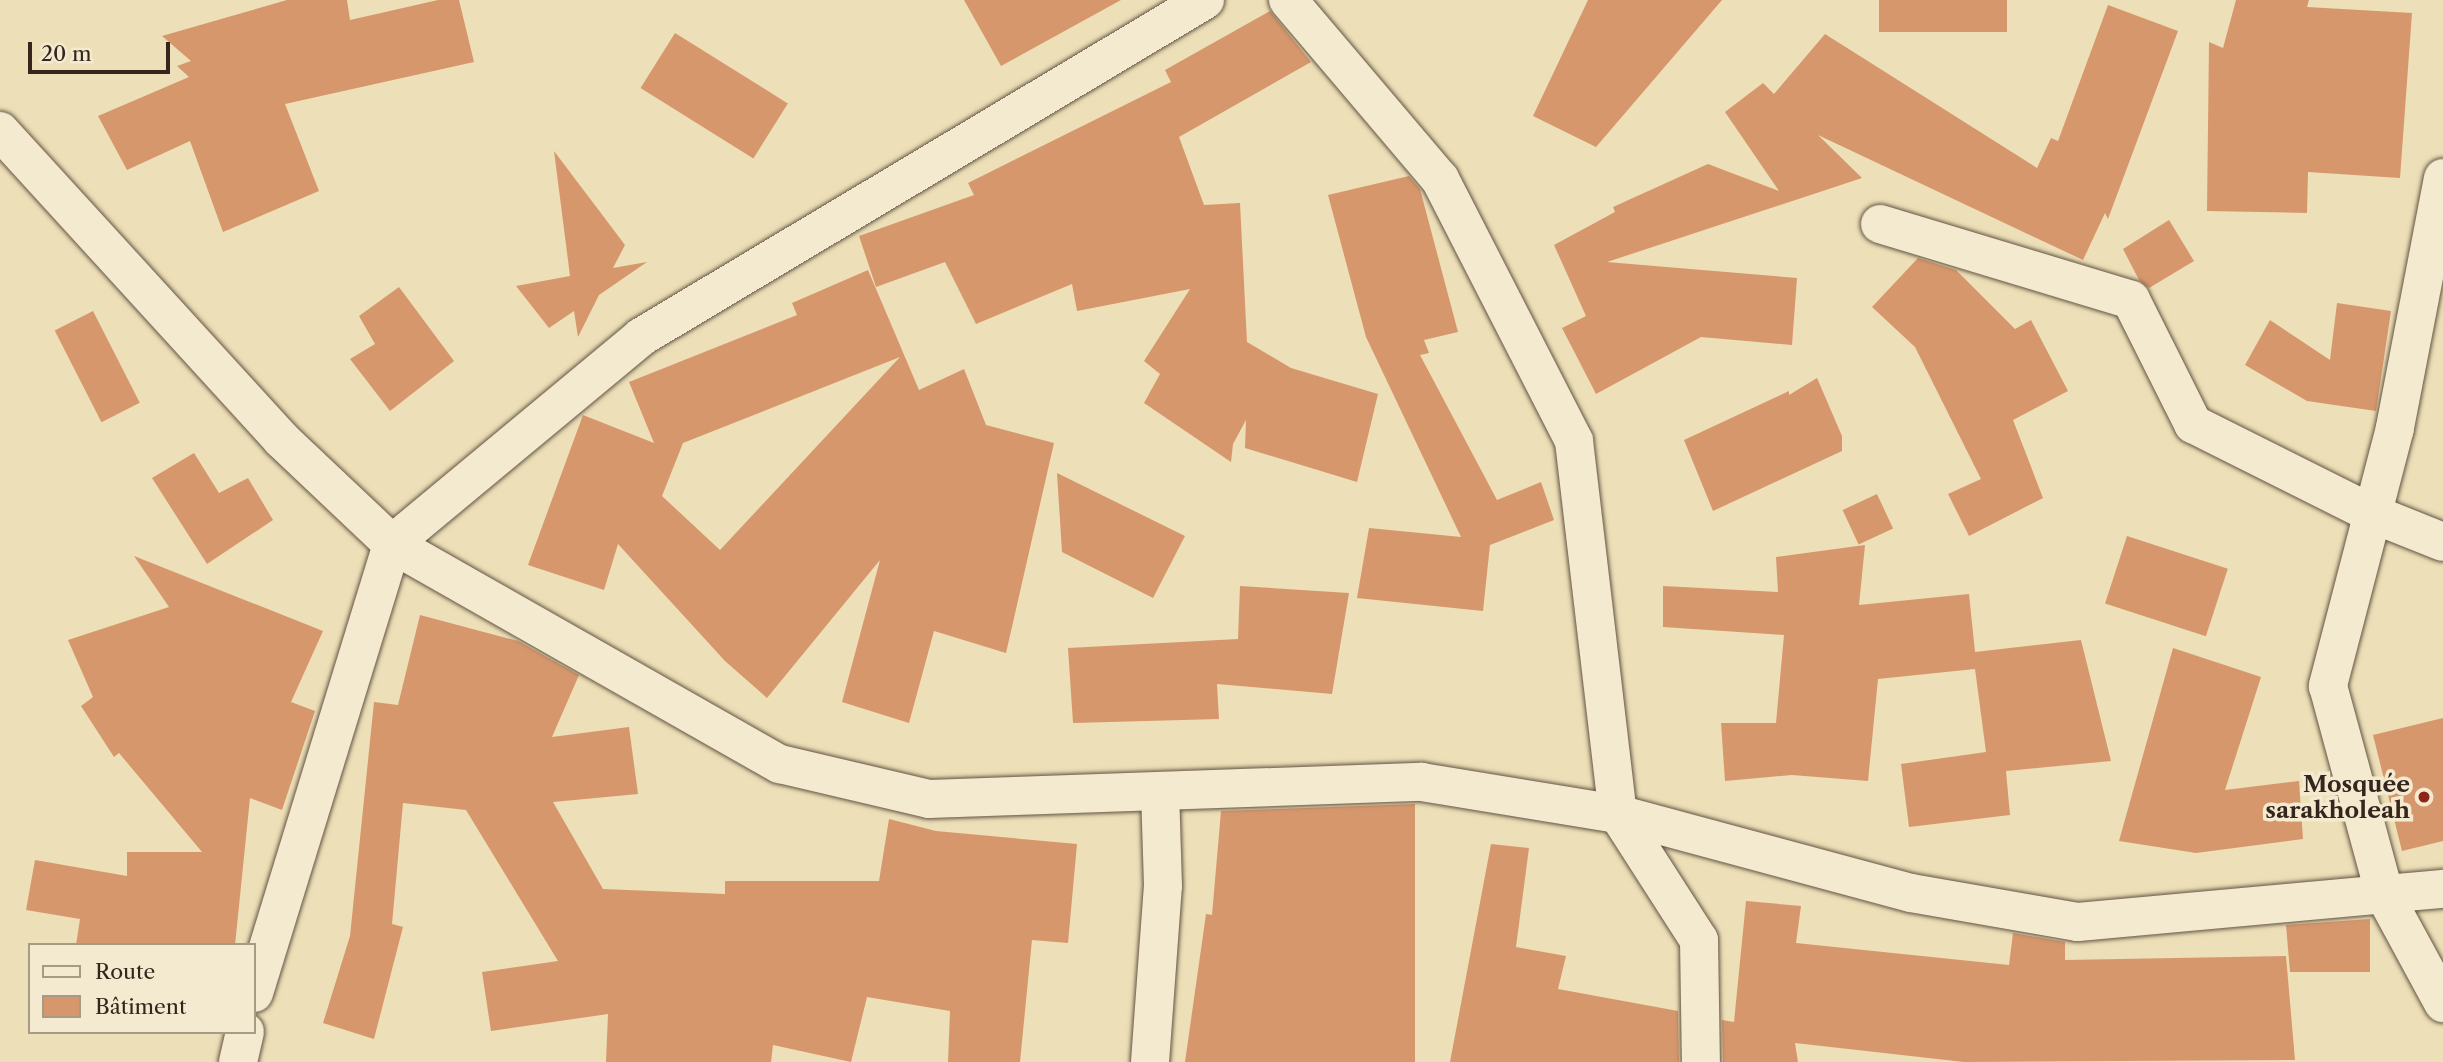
<!DOCTYPE html>
<html>
<head>
<meta charset="utf-8">
<style>
	body { margin:0 }
	#map { position:relative; width:2443px; height:1062px; overflow:hidden; background:#eddfb7; font-family:"Libre Caslon Text",serif }
	div>[style] { position:absolute }
	.building>* { inset:0; background:#d7976d; transform-origin:0 0 }
	.roads { filter:drop-shadow(0 0 2px #635443) drop-shadow(0 0 2px #635443) }
	.minor>* { height:38px; margin:-19px; padding:0 19px; transform-origin:19px; border-radius:19px; background:#f3ead0 }
	.tertiary>* { height:38px; margin:-19px; padding:0 19px; transform-origin:19px; border-radius:19px; background:#f3ead0 }
	.dots>* { width:19px; height:19px; translate:-50% -50%; box-sizing:border-box; border:4px solid #f3ead0; border-radius:50% }
	span { translate:-50% -50%; white-space:nowrap; text-align:center; line-height:1.15; -webkit-text-stroke:7px #f3ead0; paint-order:stroke }
	.poi-label { font-size:23px; color:#35251c; font-weight:700 }
	.right { translate:-100% -50%; text-align:right }
	.legend { position:absolute; left:28px; top:943px; width:228px; height:91px; box-sizing:border-box; background:#f3ead0; border:2px solid #a79b88; margin:0; padding:9px 12px; list-style:none; font-size:21px; color:#35251c }
	.legend li { display:flex; align-items:center; gap:14px; height:35px }
	.legend b { width:35px; border:2px solid #a79b88 }
	.scale { position:absolute; left:28px; top:42px; width:142px; height:32px; box-sizing:border-box; border:4px solid #35251c; border-top:0; padding-left:9px; font-size:21px; line-height:24px; white-space:nowrap; color:#35251c; -webkit-text-stroke:5px #f3ead0; paint-order:stroke }
</style>
</head>
<body>
<div id="map">
	<div class="building">
		<i style="clip-path:polygon(287px 0,347px 0,350px 20px,438px 0,459px 0,474px 62px,285px 104px,319px 191px,223px 232px,190px 141px,127px 170px,98px 116px,189px 77px,177px 66px,191px 61px,162px 36px)"></i>
		<i style="clip-path:polygon(964px 0,1121px 0,1001px 66px)"></i>
		<i style="clip-path:polygon(1588px 0,1722px 0,1596px 147px,1533px 116px)"></i>
		<i style="left:1879px;top:0;width:128px;height:32px"></i>
		<i style="clip-path:polygon(2236px 0,2309px 0,2307px 7px,2412px 13px,2400px 178px,2308px 172px,2307px 213px,2207px 211px,2209px 42px,2223px 48px)"></i>
		<i style="clip-path:polygon(2108px 5px,2178px 31px,2108px 219px,2105px 213px,2083px 260px,1818px 135px,1862px 178px,1607px 262px,1797px 278px,1792px 345px,1701px 337px,1596px 394px,1562px 328px,1586px 316px,1554px 245px,1615px 212px,1613px 207px,1708px 164px,1779px 191px,1725px 112px,1763px 83px,1774px 94px,1825px 34px,2037px 168px,2051px 138px,2058px 141px)"></i>
		<i style="clip-path:polygon(1270px 11px,1311px 62px,1179px 137px,1204px 205px,1240px 203px,1247px 342px,1291px 368px,1378px 394px,1357px 482px,1245px 448px,1246px 420px,1233px 444px,1231px 462px,1144px 403px,1160px 374px,1144px 361px,1190px 289px,1077px 311px,1072px 284px,976px 324px,945px 262px,876px 287px,859px 236px,974px 195px,968px 183px,1171px 82px,1165px 70px)"></i>
		<i style="left:675px;top:33px;width:133px;height:65px;rotate:32deg"></i>
		<i style="clip-path:polygon(554px 151px,625px 245px,613px 268px,647px 262px,599px 295px,578px 337px,574px 311px,549px 328px,516px 286px,570px 276px)"></i>
		<i style="clip-path:polygon(1409px 176px,1420px 189px,1458px 332px,1424px 340px,1429px 353px,1420px 355px,1497px 500px,1541px 482px,1554px 520px,1490px 545px,1483px 611px,1357px 598px,1369px 528px,1461px 537px,1366px 337px,1328px 195px)"></i>
		<i style="clip-path:polygon(2169px 220px,2194px 261px,2149px 288px,2139px 280px,2123px 249px)"></i>
		<i style="clip-path:polygon(1918px 258px,1956px 270px,2015px 329px,2031px 320px,2068px 391px,2013px 420px,2043px 498px,1969px 536px,1948px 494px,1981px 479px,1915px 347px,1872px 307px)"></i>
		<i style="clip-path:polygon(evenodd,868px 270px,919px 390px,964px 369px,986px 425px,1054px 443px,1006px 653px,934px 631px,909px 723px,842px 702px,880px 560px,767px 698px,725px 661px,618px 544px,604px 590px,528px 565px,583px 415px,654px 443px,629px 382px,797px 315px,792px 303px,868px 270px,900px 357px,720px 550px,662px 496px,683px 443px,900px 357px)"></i>
		<i style="clip-path:polygon(399px 287px,454px 361px,390px 411px,350px 359px,375px 344px,359px 316px)"></i>
		<i style="clip-path:polygon(2337px 303px,2391px 311px,2376px 411px,2307px 401px,2245px 365px,2270px 320px,2330px 360px)"></i>
		<i style="left:93px;top:311px;width:103px;height:43px;rotate:63deg"></i>
		<i style="clip-path:polygon(1817px 378px,1842px 436px,1842px 451px,1713px 511px,1684px 440px,1789px 391px,1789px 395px)"></i>
		<i style="clip-path:polygon(194px 453px,219px 493px,248px 478px,273px 520px,207px 564px,152px 478px)"></i>
		<i style="clip-path:polygon(1057px 473px,1185px 536px,1153px 598px,1062px 552px)"></i>
		<i style="left:1877px;top:494px;width:38px;height:38px;rotate:65deg"></i>
		<i style="left:2127px;top:536px;width:106px;height:71px;rotate:18deg"></i>
		<i style="clip-path:polygon(1865px 545px,1859px 605px,1969px 594px,1975px 652px,2081px 640px,2111px 761px,2006px 771px,2010px 815px,1909px 827px,1901px 764px,1986px 752px,1975px 669px,1878px 679px,1868px 781px,1792px 775px,1725px 781px,1721px 723px,1776px 723px,1784px 635px,1663px 627px,1663px 586px,1778px 592px,1776px 557px)"></i>
		<i style="clip-path:polygon(134px 556px,323px 631px,291px 702px,315px 711px,282px 810px,250px 798px,235px 945px,76px 945px,80px 919px,26px 910px,35px 860px,127px 876px,127px 852px,202px 852px,119px 753px,114px 757px,81px 706px,93px 697px,68px 640px,169px 607px)"></i>
		<i style="clip-path:polygon(1240px 586px,1349px 593px,1332px 694px,1217px 684px,1219px 719px,1073px 723px,1068px 648px,1238px 639px)"></i>
		<i style="clip-path:polygon(420px 615px,518px 641px,579px 675px,552px 737px,629px 727px,638px 794px,553px 802px,603px 889px,725px 894px,725px 881px,879px 881px,889px 819px,936px 831px,1077px 844px,1068px 943px,1032px 940px,1020px 1062px,948px 1062px,950px 1011px,867px 997px,851px 1062px,773px 1045px,771px 1062px,606px 1062px,608px 1014px,491px 1031px,482px 972px,558px 961px,466px 810px,403px 803px,392px 924px,403px 927px,374px 1039px,323px 1023px,350px 936px,374px 702px,398px 705px)"></i>
		<i style="clip-path:polygon(2173px 648px,2261px 677px,2225px 790px,2299px 781px,2303px 839px,2196px 853px,2119px 841px)"></i>
		<i style="clip-path:polygon(2443px 718px,2443px 841px,2402px 851px,2373px 735px)"></i>
		<i style="clip-path:polygon(1415px 804px,1415px 1062px,1185px 1062px,1206px 914px,1212px 915px,1221px 811px)"></i>
		<i style="clip-path:polygon(1491px 844px,1529px 848px,1516px 947px,1566px 956px,1558px 989px,1678px 1011px,1679px 1062px,1450px 1062px)"></i>
		<i style="clip-path:polygon(1746px 901px,1801px 906px,1796px 943px,2009px 965px,2013px 933px,2065px 942px,2065px 960px,2286px 956px,2295px 1060px,1964px 1062px,1795px 1043px,1798px 1062px,1723px 1062px,1722px 1020px,1734px 1022px)"></i>
		<i style="clip-path:polygon(2370px 919px,2370px 972px,2290px 972px,2286px 925px)"></i>
	</div>
	<div class="roads">
		<div class="minor">
			<i style="left:1288px;top:0;width:235px;rotate:49.7deg"></i>
			<i style="left:1440px;top:179px;width:294px;rotate:62.9deg"></i>
			<i style="left:1574px;top:441px;width:376px;rotate:83.3deg"></i>
			<i style="left:1618px;top:814px;width:150px;rotate:57.3deg"></i>
			<i style="left:1699px;top:940px;width:122px;rotate:89.1deg"></i>
			<i style="left:0;top:131px;width:417px;rotate:47.6deg"></i>
			<i style="left:281px;top:439px;width:153px;rotate:43.4deg"></i>
			<i style="left:392px;top:544px;width:446px;rotate:29.6deg"></i>
			<i style="left:780px;top:764px;width:153px;rotate:13.2deg"></i>
			<i style="left:929px;top:799px;width:493px;rotate:-2deg"></i>
			<i style="left:1422px;top:782px;width:199px;rotate:9.3deg"></i>
			<i style="left:1618px;top:814px;width:303px;rotate:15.1deg"></i>
			<i style="left:1911px;top:893px;width:169px;rotate:9.9deg"></i>
			<i style="left:2078px;top:922px;width:366px;rotate:-5.2deg"></i>
			<i style="left:1880px;top:224px;width:262px;rotate:16.8deg"></i>
			<i style="left:2131px;top:300px;width:139px;rotate:63.4deg"></i>
			<i style="left:2193px;top:424px;width:201px;rotate:26.6deg"></i>
			<i style="left:2373px;top:514px;width:75px;rotate:21.8deg"></i>
			<i style="left:254px;top:993px;width:470px;rotate:-72.9deg"></i>
			<i style="left:392px;top:544px;width:324px;rotate:-39.7deg"></i>
			<i style="left:641px;top:337px;width:657px;rotate:-30.86deg"></i>
			<i style="left:238px;top:1062px;width:31px;rotate:-77deg"></i>
			<i style="left:1150px;top:1062px;width:176px;rotate:-85.8deg"></i>
			<i style="left:1163px;top:886px;width:94px;rotate:-91.8deg"></i>
		</div>
		<div class="tertiary">
			<i style="left:2443px;top:178px;width:255px;rotate:100.9deg"></i>
			<i style="left:2395px;top:428px;width:267px;rotate:104.6deg"></i>
			<i style="left:2328px;top:686px;width:218px;rotate:74.8deg"></i>
			<i style="left:2385px;top:896px;width:122px;rotate:61.5deg"></i>
		</div>
	</div>
	<div class="dots">
		<i style="left:2424px;top:797px;background:#8f2418"></i>
	</div>
	<div class="poi-label">
		<span class="right" style="left:2410px;top:797px">Mosquée<br>sarakholeah</span>
	</div>
	<ul class="legend">
	<li><b style="height:9px;background:#f3ead0"></b>Route</li>
	<li><b style="height:19px;background:#d7976d"></b>Bâtiment</li>
	</ul>
	<div class="scale">20 m</div>
</div>
</body>
</html>
